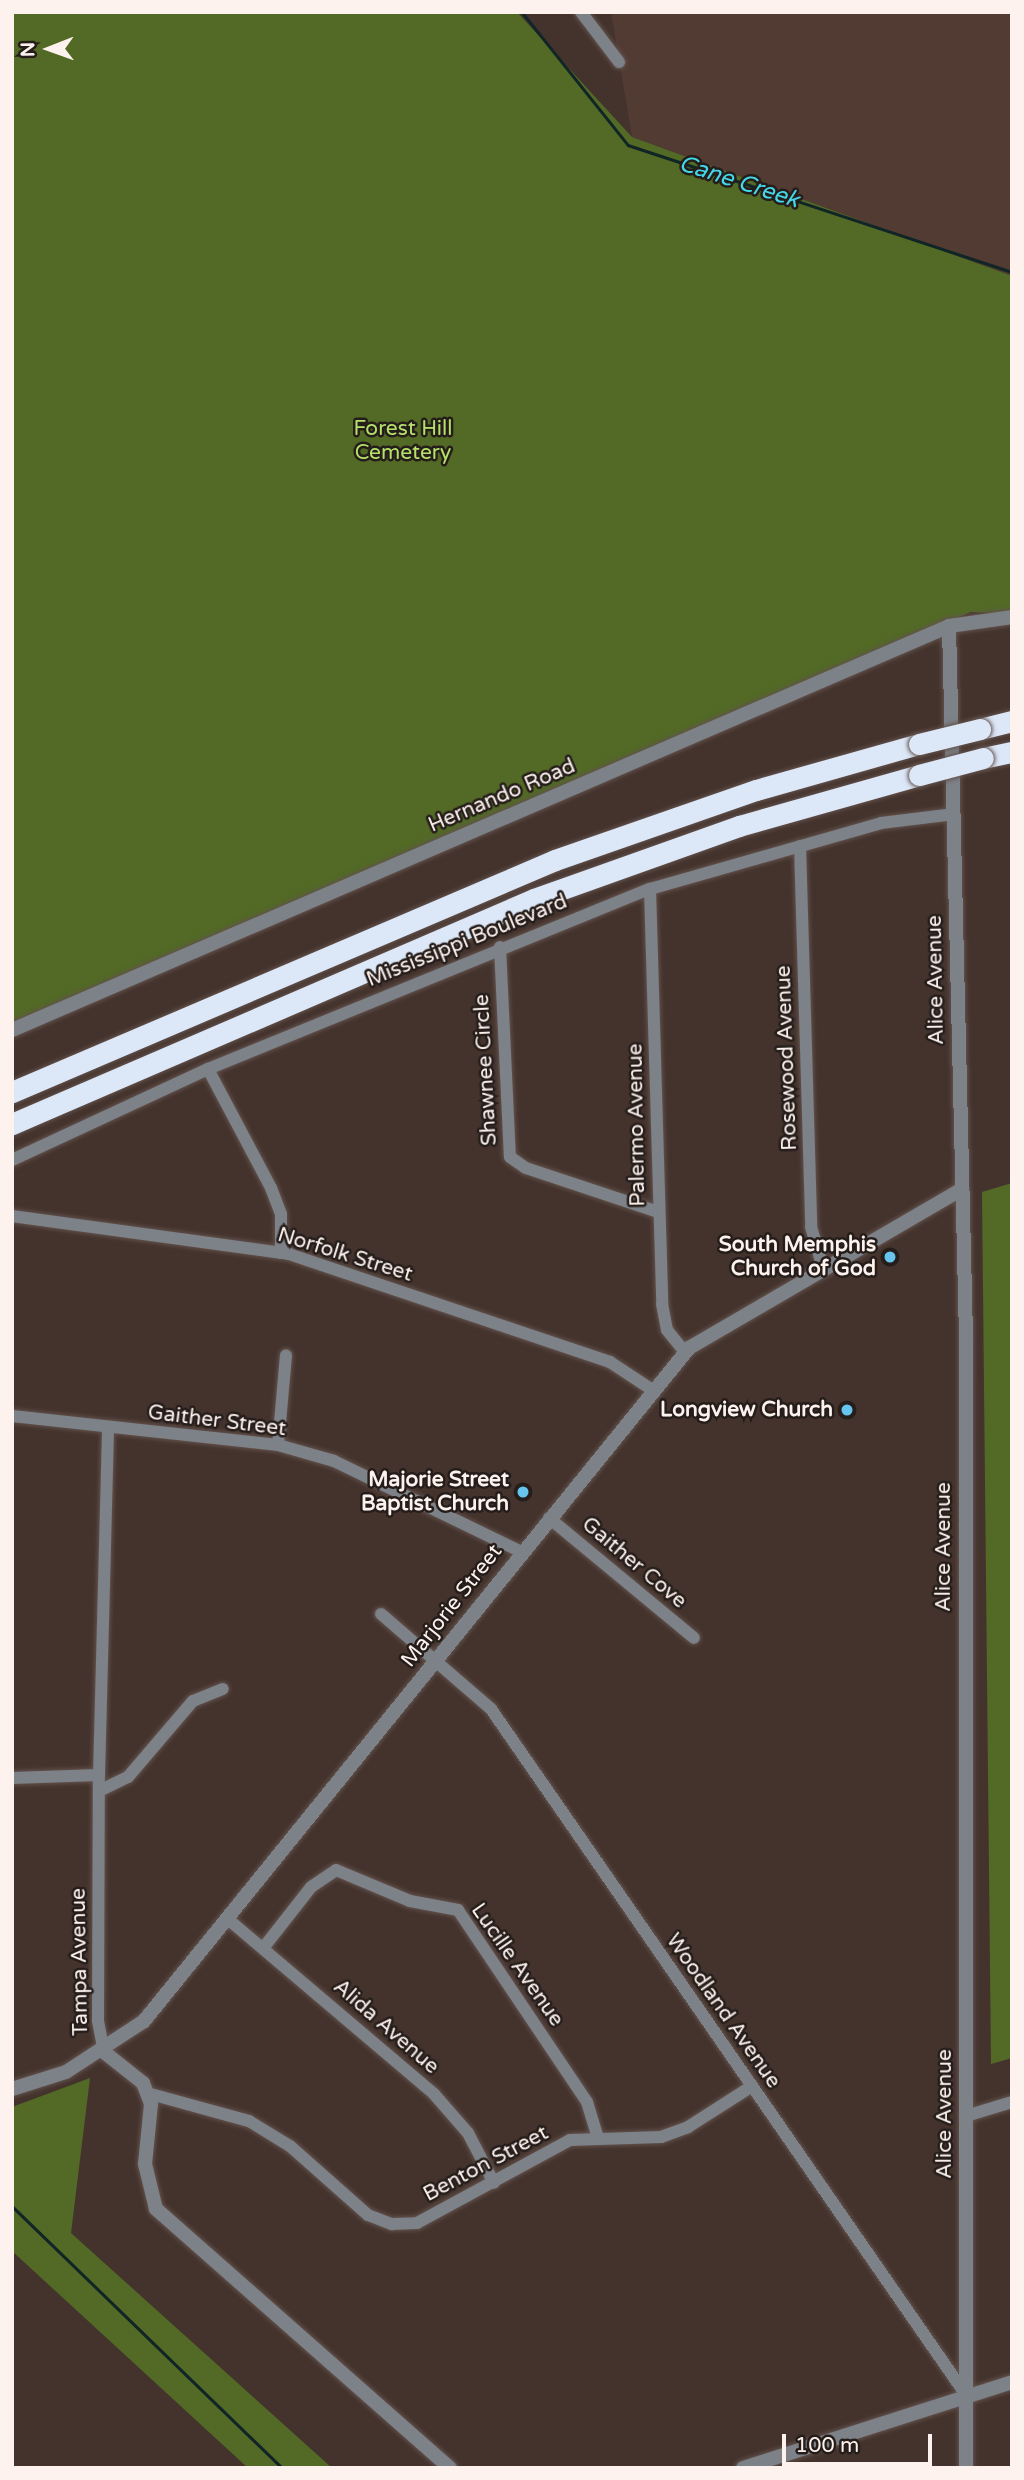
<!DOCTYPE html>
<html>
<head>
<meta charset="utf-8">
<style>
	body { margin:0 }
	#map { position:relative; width:1024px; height:2480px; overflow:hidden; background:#44332d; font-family:"Varela Round",sans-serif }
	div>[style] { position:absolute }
	.built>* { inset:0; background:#523b33 }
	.green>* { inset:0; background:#526a26 }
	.stream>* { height:2.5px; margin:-1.25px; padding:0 1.25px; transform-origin:1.25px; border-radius:1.25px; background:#112426 }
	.roads { filter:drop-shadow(0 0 2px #62524c) drop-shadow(0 0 2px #62524c) }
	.minor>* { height:12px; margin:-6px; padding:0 6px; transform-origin:6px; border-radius:6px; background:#7d8188 }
	.tertiary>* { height:14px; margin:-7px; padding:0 7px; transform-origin:7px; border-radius:7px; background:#7d8188 }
	.motorway>* { height:21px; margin:-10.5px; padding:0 10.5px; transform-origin:10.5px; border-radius:10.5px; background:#dce7f8 }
	.bridges { filter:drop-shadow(0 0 2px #62524c) drop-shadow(0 0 2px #62524c) }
	.motorway-bridge>* { height:21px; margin:-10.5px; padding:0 10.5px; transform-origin:10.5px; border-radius:10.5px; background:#dce7f8 }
	.dots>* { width:19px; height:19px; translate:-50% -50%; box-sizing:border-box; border:4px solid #251d1a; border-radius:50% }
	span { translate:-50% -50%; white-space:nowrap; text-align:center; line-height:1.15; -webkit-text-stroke:5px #251d1a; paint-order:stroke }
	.park-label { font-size:21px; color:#b5e16b }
	.street-label { font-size:21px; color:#fdf2ee }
	.poi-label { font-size:21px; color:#fdf2ee; font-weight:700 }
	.right { translate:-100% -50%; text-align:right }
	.water-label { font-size:23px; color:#44d7ea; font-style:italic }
	.frame { position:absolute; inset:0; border:14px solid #fdf2ee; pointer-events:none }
	.north { position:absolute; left:14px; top:14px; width:70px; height:70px; -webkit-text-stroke:5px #251d1a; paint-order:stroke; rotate:269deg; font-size:19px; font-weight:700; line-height:28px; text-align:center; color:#fdf2ee }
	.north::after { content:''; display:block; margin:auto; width:24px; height:32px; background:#fdf2ee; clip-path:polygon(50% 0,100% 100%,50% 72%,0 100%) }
	.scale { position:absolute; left:782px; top:2434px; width:150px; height:32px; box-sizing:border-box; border:4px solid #fdf2ee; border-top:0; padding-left:9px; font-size:21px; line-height:24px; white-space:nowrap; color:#fdf2ee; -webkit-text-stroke:5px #251d1a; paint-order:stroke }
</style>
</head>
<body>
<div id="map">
	<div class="built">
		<i style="clip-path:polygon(611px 12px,1012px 12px,1012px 276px,632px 137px)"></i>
	</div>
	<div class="green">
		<i style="clip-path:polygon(12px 12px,517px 12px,632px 137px,1012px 276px,1012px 614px,971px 612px,12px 1023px)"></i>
		<i style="clip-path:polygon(1012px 1183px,1012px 2058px,991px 2064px,982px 1192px)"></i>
		<i style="clip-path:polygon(90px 2078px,71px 2233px,332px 2468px,248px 2468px,12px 2251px,12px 2107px)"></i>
	</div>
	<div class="stream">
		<i style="left:522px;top:12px;width:170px;rotate:51.4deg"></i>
		<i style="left:628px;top:145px;width:404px;rotate:18.3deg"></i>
		<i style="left:12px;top:2206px;width:376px;rotate:44.1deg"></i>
	</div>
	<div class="roads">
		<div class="minor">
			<i style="left:581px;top:12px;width:63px;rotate:52.8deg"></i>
			<i style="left:800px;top:846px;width:381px;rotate:88.3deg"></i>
			<i style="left:811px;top:1227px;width:43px;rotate:73.7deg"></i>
			<i style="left:650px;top:889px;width:415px;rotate:88.3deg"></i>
			<i style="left:662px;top:1304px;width:26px;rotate:79deg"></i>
			<i style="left:667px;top:1330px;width:28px;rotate:51deg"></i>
			<i style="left:500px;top:947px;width:210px;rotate:87.3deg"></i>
			<i style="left:510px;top:1157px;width:19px;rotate:35deg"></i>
			<i style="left:526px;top:1168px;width:139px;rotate:18.4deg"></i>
			<i style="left:208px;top:1069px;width:135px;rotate:62.1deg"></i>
			<i style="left:271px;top:1188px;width:28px;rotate:69deg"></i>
			<i style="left:281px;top:1214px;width:39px;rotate:90deg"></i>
			<i style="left:12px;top:1160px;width:216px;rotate:-24.9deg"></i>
			<i style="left:208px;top:1069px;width:477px;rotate:-22.2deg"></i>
			<i style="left:650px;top:889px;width:240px;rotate:-15.9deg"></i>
			<i style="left:881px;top:823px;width:74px;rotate:-7deg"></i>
			<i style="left:12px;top:1216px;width:280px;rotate:7.8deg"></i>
			<i style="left:289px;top:1254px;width:339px;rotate:18.6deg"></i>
			<i style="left:610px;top:1362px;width:49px;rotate:33.4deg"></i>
			<i style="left:12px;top:1416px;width:268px;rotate:6.2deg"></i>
			<i style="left:278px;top:1445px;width:58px;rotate:15.9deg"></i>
			<i style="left:334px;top:1461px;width:208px;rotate:25.9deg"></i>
			<i style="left:278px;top:1445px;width:90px;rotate:-84.9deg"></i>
			<i style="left:549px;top:1518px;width:188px;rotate:39.6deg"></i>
			<i style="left:381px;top:1614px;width:145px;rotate:40.8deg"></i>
			<i style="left:491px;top:1709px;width:834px;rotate:55.3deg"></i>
			<i style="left:12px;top:1778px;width:87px;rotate:-2deg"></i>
			<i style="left:101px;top:1790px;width:30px;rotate:-26deg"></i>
			<i style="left:128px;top:1777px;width:100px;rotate:-49.5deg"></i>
			<i style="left:193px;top:1701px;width:32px;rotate:-22deg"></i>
			<i style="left:229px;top:1920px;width:269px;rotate:40.3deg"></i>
			<i style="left:434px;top:2094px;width:52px;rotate:48.9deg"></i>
			<i style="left:468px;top:2133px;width:56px;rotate:62.5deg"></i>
			<i style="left:264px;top:1947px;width:76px;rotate:-51.9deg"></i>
			<i style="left:311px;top:1887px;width:30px;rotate:-34deg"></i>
			<i style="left:336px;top:1870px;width:80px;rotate:22.7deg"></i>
			<i style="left:410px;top:1901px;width:49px;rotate:10.6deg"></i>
			<i style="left:458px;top:1910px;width:231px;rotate:56.1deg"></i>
			<i style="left:587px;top:2102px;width:37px;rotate:73deg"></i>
			<i style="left:104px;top:2052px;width:33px;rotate:-101deg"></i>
			<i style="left:98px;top:2020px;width:245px;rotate:-89.8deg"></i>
			<i style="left:99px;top:1775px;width:348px;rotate:-88.5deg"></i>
			<i style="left:147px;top:2093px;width:106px;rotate:15.4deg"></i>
			<i style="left:249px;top:2121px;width:48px;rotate:31.4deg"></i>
			<i style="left:290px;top:2146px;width:104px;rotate:41.5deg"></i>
			<i style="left:368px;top:2215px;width:26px;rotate:21deg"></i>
			<i style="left:392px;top:2224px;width:25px;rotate:-2deg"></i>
			<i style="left:417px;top:2223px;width:174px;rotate:-28.5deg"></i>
			<i style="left:570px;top:2140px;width:91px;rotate:-1.9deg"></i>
			<i style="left:661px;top:2137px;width:29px;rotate:-20deg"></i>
			<i style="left:688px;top:2127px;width:76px;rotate:-32.6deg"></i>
			<i style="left:966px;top:2116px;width:48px;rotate:-16.9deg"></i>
		</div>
		<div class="tertiary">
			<i style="left:949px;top:626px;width:711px;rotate:88.63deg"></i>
			<i style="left:966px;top:1337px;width:1131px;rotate:90deg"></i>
			<i style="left:12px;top:1030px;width:1020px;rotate:-23.32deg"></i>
			<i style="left:949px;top:626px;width:64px;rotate:-8.1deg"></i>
			<i style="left:104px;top:2052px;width:50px;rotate:38.5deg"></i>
			<i style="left:143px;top:2083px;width:22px;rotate:69deg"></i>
			<i style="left:151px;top:2104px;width:60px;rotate:95.7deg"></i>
			<i style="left:145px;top:2164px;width:46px;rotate:76.3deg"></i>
			<i style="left:156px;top:2209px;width:392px;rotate:41.4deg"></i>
			<i style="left:12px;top:2089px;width:57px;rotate:-17.5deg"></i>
			<i style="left:66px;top:2072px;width:93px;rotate:-33.2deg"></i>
			<i style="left:144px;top:2021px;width:866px;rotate:-51deg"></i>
			<i style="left:689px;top:1348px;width:316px;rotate:-30.2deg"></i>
			<i style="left:743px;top:2468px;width:282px;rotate:-17.7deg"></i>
		</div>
		<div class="motorway">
			<i style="left:980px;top:729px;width:33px;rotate:-14deg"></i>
			<i style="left:983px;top:758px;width:30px;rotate:-12deg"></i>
			<i style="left:12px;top:1092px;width:590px;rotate:-23.13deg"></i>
			<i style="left:555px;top:860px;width:213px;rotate:-19.2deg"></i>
			<i style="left:756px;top:790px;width:169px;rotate:-15.8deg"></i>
			<i style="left:12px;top:1124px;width:568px;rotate:-23.32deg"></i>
			<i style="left:534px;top:899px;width:218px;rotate:-19.6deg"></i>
			<i style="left:739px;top:826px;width:187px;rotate:-15.8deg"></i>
		</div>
	</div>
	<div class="bridges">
		<div class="motorway-bridge">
			<i style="left:919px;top:744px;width:63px;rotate:-13.8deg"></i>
			<i style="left:919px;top:775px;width:66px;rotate:-14.9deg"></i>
		</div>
	</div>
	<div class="dots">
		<i style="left:890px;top:1257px;background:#66c4ef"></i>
		<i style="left:847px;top:1410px;background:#66c4ef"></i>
		<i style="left:523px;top:1492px;background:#66c4ef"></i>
	</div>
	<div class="park-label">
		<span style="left:403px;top:441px">Forest Hill<br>Cemetery</span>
	</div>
	<div class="street-label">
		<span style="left:502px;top:796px;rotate:-23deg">Hernando Road</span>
		<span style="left:467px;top:941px;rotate:-22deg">Mississippi Boulevard</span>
		<span style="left:936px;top:980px;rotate:-91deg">Alice Avenue</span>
		<span style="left:787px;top:1058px;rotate:-92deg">Rosewood Avenue</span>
		<span style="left:486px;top:1070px;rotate:-93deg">Shawnee Circle</span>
		<span style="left:637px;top:1125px;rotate:-91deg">Palermo Avenue</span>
		<span style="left:345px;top:1255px;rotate:17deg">Norfolk Street</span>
		<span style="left:217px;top:1421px;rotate:7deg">Gaither Street</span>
		<span style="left:944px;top:1547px;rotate:-90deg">Alice Avenue</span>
		<span style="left:634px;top:1563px;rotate:40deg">Gaither Cove</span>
		<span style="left:452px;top:1606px;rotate:-52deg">Marjorie Street</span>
		<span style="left:80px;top:1962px;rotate:-91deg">Tampa Avenue</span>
		<span style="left:517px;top:1965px;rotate:55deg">Lucille Avenue</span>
		<span style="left:723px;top:2011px;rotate:55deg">Woodland Avenue</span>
		<span style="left:386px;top:2027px;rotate:41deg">Alida Avenue</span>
		<span style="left:945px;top:2114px;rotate:-90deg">Alice Avenue</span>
		<span style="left:486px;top:2164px;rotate:-28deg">Benton Street</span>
	</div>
	<div class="poi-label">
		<span class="right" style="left:876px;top:1257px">South Memphis<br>Church of God</span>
		<span class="right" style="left:833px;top:1410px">Longview Church</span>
		<span class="right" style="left:509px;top:1492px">Majorie Street<br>Baptist Church</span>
	</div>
	<div class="water-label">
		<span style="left:739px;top:182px;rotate:18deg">Cane Creek</span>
	</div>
	<div class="frame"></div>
	<div class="north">N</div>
	<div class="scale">100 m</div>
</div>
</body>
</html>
